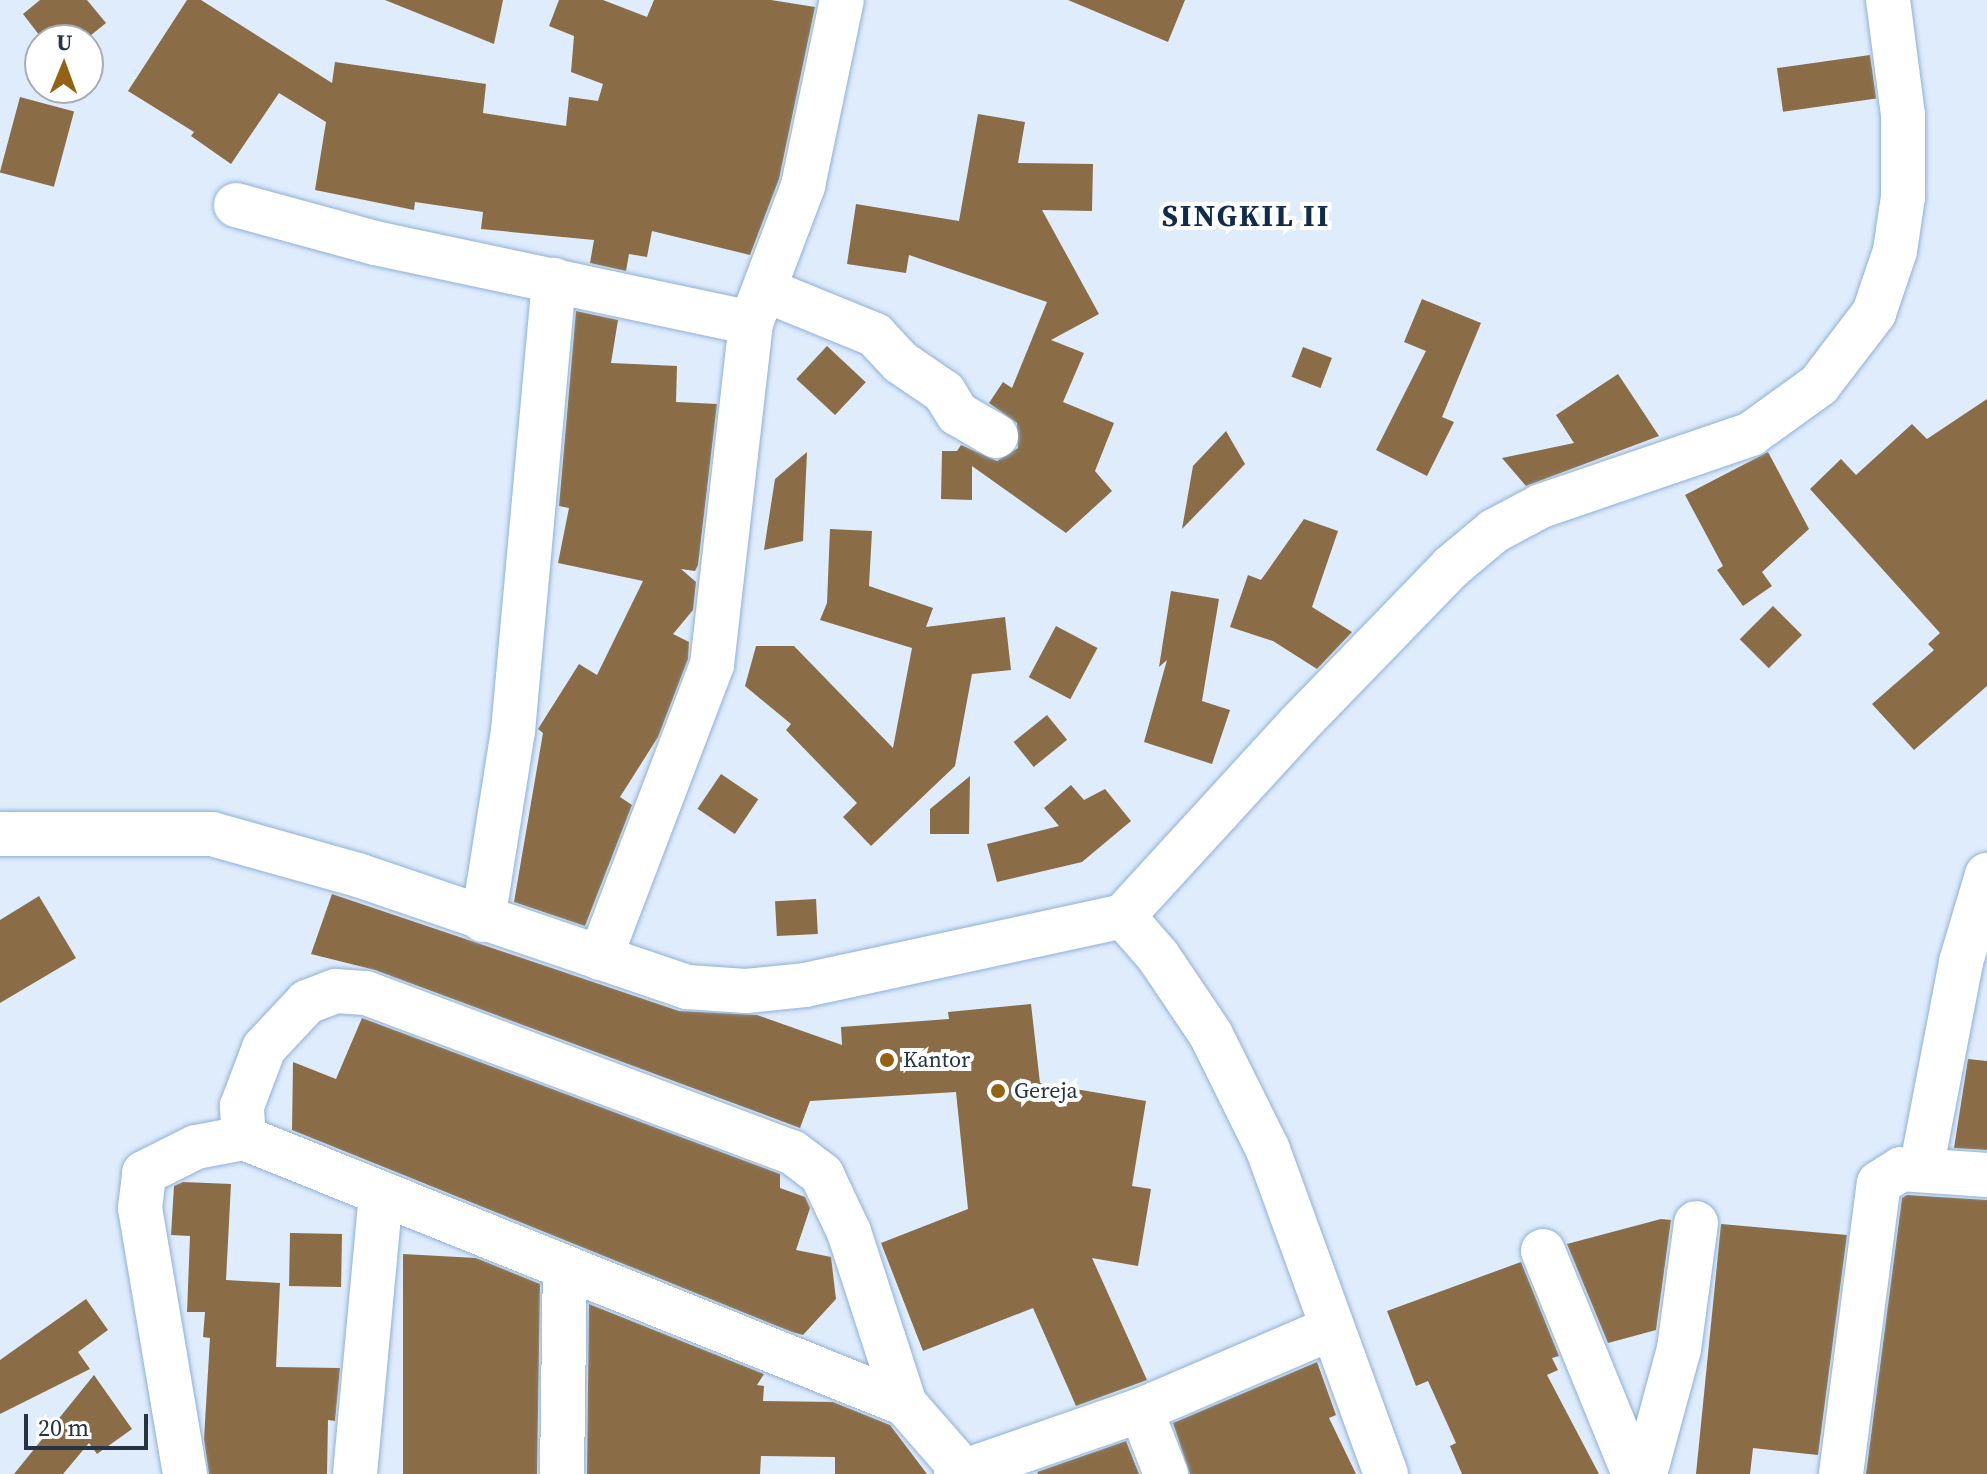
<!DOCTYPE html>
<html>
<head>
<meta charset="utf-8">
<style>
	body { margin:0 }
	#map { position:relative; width:1987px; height:1474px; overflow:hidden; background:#deecfc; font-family:"Source Serif 4",serif }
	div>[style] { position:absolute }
	.building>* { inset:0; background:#8a6d47; transform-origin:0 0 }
	.roads { filter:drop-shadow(0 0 2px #90b0d6) drop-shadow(0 0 2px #90b0d6) }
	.minor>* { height:44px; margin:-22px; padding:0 22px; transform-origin:22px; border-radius:22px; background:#fff }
	.dots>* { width:22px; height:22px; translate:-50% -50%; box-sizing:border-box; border:4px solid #fff; border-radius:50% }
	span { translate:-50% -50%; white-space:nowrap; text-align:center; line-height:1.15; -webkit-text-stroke:8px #fff; paint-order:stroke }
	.poi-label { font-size:22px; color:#263342 }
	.left { translate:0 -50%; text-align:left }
	.district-label { font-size:30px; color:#102c4a; font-weight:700; letter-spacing:2px }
	.north { position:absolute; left:24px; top:24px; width:80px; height:80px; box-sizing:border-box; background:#fff; border:2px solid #a8adb3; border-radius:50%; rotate:1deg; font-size:22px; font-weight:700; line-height:32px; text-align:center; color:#263342 }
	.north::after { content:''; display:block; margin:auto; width:28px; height:36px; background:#936212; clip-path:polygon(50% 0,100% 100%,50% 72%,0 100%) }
	.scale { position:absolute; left:24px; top:1414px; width:124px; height:36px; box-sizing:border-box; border:4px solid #263342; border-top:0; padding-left:10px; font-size:24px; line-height:28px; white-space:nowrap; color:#263342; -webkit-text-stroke:6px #fff; paint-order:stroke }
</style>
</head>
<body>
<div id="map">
	<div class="building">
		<i style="clip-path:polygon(40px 0,87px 0,106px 23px,85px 40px,43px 40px,23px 14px)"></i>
		<i style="clip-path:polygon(187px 0,201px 0,332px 83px,335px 62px,486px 84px,483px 113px,566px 126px,569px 97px,598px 101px,603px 84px,571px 72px,574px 36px,549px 26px,559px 0,603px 0,647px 17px,654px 0,771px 0,815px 7px,779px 179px,750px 255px,652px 231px,647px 257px,629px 254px,626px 271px,590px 263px,594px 240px,481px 229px,483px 212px,415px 202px,414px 210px,315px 190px,326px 122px,279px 93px,231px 164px,191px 136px,194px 132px,128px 91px)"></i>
		<i style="clip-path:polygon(385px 0,503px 0,494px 44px)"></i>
		<i style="clip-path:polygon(1068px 0,1185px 0,1168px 42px)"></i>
		<i style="left:1870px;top:55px;width:44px;height:94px;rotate:82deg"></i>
		<i style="left:20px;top:97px;width:56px;height:78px;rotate:15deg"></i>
		<i style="clip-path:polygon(978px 114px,1025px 122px,1018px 163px,1093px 164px,1092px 211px,1042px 210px,1099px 314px,1051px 340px,1084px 353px,1063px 402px,1114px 423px,1095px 471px,1112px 491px,1066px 533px,972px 466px,972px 500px,941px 499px,942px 451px,957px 451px,961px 445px,997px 461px,1018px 448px,1017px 423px,989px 403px,1003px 382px,1012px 388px,1047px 302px,909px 255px,906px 273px,847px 264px,856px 204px,959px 221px)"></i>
		<i style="clip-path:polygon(1422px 299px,1481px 323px,1442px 417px,1454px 422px,1427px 476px,1376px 450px,1426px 351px,1404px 342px)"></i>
		<i style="clip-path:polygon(576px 311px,618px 320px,611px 363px,677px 366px,676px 402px,717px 404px,698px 565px,695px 571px,681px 569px,696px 582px,693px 610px,673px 634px,689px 642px,688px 659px,658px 737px,620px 797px,632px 805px,585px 926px,514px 902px,543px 733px,538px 729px,579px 664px,597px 675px,643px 581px,558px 563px,569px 508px,559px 506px)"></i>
		<i style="left:827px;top:346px;width:53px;height:45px;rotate:43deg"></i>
		<i style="left:1303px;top:347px;width:31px;height:32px;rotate:21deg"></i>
		<i style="clip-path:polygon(1618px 374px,1659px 436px,1526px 486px,1502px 458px,1574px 443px,1556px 415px)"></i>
		<i style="clip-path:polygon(1987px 399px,1987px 686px,1914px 750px,1872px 704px,1934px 650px,1928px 644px,1940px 633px,1810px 489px,1841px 459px,1856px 475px,1912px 424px,1927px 439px)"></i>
		<i style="clip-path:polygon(1226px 431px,1245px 464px,1182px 529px,1193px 466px)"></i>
		<i style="clip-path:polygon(807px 452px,803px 541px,764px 550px,775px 479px)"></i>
		<i style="clip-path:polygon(1768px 452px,1809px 529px,1762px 572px,1772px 586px,1743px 606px,1717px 570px,1723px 566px,1685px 495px)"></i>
		<i style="clip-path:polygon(1304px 519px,1338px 531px,1312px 607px,1352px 632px,1317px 669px,1273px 641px,1230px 627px,1248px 575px,1261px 580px)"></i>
		<i style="clip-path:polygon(830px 529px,872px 531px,869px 586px,933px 608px,926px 627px,1005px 617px,1011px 670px,972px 674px,955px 766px,871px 846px,843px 817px,857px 803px,786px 730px,791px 724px,745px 686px,756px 646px,794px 646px,893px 748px,912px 648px,820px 620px,827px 603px)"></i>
		<i style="clip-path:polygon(1171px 591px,1219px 599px,1202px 701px,1230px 710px,1212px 764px,1144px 742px,1167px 660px,1159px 667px)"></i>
		<i style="left:1773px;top:606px;width:41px;height:47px;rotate:45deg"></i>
		<i style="left:1056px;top:626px;width:47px;height:58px;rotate:28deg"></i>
		<i style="left:1047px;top:715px;width:32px;height:43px;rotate:51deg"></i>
		<i style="left:721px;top:774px;width:45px;height:42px;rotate:34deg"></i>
		<i style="clip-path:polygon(970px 776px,969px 834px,930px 834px,930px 809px)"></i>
		<i style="clip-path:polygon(1071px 785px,1084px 800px,1105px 789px,1131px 821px,1082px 862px,997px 882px,987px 844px,1059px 826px,1044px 808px)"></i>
		<i style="clip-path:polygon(332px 894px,679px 1011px,757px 1015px,842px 1045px,841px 1027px,949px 1019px,948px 1012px,1031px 1004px,1040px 1083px,1146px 1101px,1132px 1186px,1151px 1189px,1138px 1266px,1092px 1258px,1147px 1380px,1076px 1406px,1033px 1308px,923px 1351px,881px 1243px,968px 1209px,956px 1092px,810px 1101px,800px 1128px,375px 970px,311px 954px)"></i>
		<i style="clip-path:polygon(39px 896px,76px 958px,0 1003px,0 920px)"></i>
		<i style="left:816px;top:899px;width:35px;height:41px;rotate:87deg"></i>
		<i style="clip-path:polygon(362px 1018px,780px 1174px,780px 1188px,805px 1197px,810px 1208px,796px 1250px,831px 1257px,836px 1299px,803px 1335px,792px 1332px,292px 1130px,293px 1062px,336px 1079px)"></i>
		<i style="clip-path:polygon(1968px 1059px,1987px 1061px,1987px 1150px,1954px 1148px)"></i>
		<i style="clip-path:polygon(183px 1182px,231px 1184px,226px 1280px,280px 1283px,276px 1367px,340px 1368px,335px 1421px,328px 1420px,327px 1474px,209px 1474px,204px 1439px,210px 1338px,203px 1337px,205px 1312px,187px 1312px,190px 1236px,171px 1235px,174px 1186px)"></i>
		<i style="clip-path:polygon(1907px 1195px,1987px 1200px,1987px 1474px,1866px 1474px,1902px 1198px)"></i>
		<i style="clip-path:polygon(1661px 1219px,1671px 1220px,1656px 1330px,1608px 1343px,1567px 1244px)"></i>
		<i style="clip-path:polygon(1721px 1224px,1847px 1235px,1818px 1455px,1753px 1448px,1750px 1474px,1696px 1474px)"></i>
		<i style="left:290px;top:1233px;width:52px;height:53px;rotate:1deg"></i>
		<i style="clip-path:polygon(403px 1254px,476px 1258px,540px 1284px,537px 1474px,403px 1474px)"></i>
		<i style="clip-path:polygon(1521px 1262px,1559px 1356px,1552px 1358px,1558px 1370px,1547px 1375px,1599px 1474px,1462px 1474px,1450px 1446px,1456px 1443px,1428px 1381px,1416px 1386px,1387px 1311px)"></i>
		<i style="clip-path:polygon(86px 1299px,108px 1330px,78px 1352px,90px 1369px,0 1414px,0 1360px)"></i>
		<i style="clip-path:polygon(589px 1304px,764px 1374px,757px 1385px,764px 1386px,763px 1401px,833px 1402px,890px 1425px,927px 1474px,835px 1474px,835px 1457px,761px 1456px,760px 1474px,587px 1474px)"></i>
		<i style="clip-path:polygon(1317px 1362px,1336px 1415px,1329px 1418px,1356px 1474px,1190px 1474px,1173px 1423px)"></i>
		<i style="clip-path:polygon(94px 1375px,132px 1429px,97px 1454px,89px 1443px,63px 1474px,14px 1474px)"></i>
		<i style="clip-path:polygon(1126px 1441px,1139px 1474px,1038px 1474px,1037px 1472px)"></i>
	</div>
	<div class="roads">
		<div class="minor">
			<i style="left:236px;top:205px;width:144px;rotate:15.3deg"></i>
			<i style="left:375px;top:243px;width:384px;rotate:12deg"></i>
			<i style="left:765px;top:290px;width:119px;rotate:22.2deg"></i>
			<i style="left:875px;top:335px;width:37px;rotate:47deg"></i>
			<i style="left:900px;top:362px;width:53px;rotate:34.3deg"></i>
			<i style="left:944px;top:392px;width:26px;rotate:58deg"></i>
			<i style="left:958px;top:414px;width:44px;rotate:30.1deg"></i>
			<i style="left:0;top:834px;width:212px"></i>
			<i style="left:212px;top:834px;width:152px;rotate:15.7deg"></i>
			<i style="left:358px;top:875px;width:348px;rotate:18.8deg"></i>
			<i style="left:687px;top:987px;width:59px;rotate:3.9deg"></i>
			<i style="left:746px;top:991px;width:59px;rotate:-5.8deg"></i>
			<i style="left:805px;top:985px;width:325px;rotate:-12.2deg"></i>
			<i style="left:1123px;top:916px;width:260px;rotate:-47.5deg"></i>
			<i style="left:1299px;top:724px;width:219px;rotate:-45.9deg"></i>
			<i style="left:1451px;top:567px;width:56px;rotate:-39.9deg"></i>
			<i style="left:1494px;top:531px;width:53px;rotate:-28deg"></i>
			<i style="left:1541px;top:506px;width:222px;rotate:-18.9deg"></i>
			<i style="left:1751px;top:434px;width:84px;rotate:-35.8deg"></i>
			<i style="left:1819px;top:385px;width:91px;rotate:-52.6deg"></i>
			<i style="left:1874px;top:313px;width:65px;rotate:-71.3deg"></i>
			<i style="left:1895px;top:251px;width:55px;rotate:-81.6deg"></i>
			<i style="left:1903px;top:197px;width:82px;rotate:-90deg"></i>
			<i style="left:1903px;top:115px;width:116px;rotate:-97.4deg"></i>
			<i style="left:1123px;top:916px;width:53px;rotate:48.8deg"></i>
			<i style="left:1158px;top:956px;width:95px;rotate:56.1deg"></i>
			<i style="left:1211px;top:1035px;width:128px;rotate:63.6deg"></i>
			<i style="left:1268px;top:1150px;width:345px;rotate:70deg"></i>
			<i style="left:483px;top:920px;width:191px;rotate:-81deg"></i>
			<i style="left:513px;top:731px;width:453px;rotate:-84.8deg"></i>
			<i style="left:600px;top:958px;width:314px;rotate:-69.1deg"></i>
			<i style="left:712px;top:665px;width:344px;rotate:-83.5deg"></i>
			<i style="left:751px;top:323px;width:147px;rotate:-69.2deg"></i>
			<i style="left:803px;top:186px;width:190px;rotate:-78.2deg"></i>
			<i style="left:1921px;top:1170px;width:212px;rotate:-79.1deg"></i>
			<i style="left:1961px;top:962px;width:91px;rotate:-73.4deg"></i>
			<i style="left:1543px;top:1251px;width:241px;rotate:67.8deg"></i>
			<i style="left:905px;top:1404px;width:713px;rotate:-158.08deg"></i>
			<i style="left:244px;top:1138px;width:32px;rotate:-94deg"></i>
			<i style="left:242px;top:1106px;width:62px;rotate:-69.2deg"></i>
			<i style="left:264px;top:1048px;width:63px;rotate:-46.9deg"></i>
			<i style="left:307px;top:1002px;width:31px;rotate:-21deg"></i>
			<i style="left:336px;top:991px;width:30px;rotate:4deg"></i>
			<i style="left:366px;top:993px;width:455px;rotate:20.5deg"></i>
			<i style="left:792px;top:1152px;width:38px;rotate:37deg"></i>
			<i style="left:822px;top:1175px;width:63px;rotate:64.7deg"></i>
			<i style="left:849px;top:1232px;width:181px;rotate:72deg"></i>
			<i style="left:905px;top:1404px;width:93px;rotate:48.9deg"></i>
			<i style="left:1141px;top:1410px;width:208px;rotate:-23.2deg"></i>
			<i style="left:185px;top:1474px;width:270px;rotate:-99.6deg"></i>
			<i style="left:140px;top:1208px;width:35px;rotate:-83deg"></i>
			<i style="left:144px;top:1173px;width:58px;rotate:-26.6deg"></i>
			<i style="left:196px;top:1147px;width:49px;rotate:-10.6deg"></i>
			<i style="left:355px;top:1474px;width:282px;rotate:-84.7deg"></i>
			<i style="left:562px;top:1474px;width:206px;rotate:-89.2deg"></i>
			<i style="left:956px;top:1474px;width:196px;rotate:-19.1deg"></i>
			<i style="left:1141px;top:1410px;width:69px;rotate:68.7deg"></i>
			<i style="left:1645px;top:1474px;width:130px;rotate:-74.8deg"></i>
			<i style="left:1679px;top:1349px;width:127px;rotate:-82.3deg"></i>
			<i style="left:1841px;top:1474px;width:293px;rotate:-82.6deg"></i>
			<i style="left:1879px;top:1183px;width:26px;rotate:-32deg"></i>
			<i style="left:1901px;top:1169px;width:86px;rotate:4deg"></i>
		</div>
	</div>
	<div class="dots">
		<i style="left:887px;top:1060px;background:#936212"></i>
		<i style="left:998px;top:1091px;background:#936212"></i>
	</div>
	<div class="poi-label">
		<span class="left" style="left:903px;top:1060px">Kantor</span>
		<span class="left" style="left:1014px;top:1091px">Gereja</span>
	</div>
	<div class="district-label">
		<span style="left:1246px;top:216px">SINGKIL II</span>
	</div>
	<div class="north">U</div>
	<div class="scale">20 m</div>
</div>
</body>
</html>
